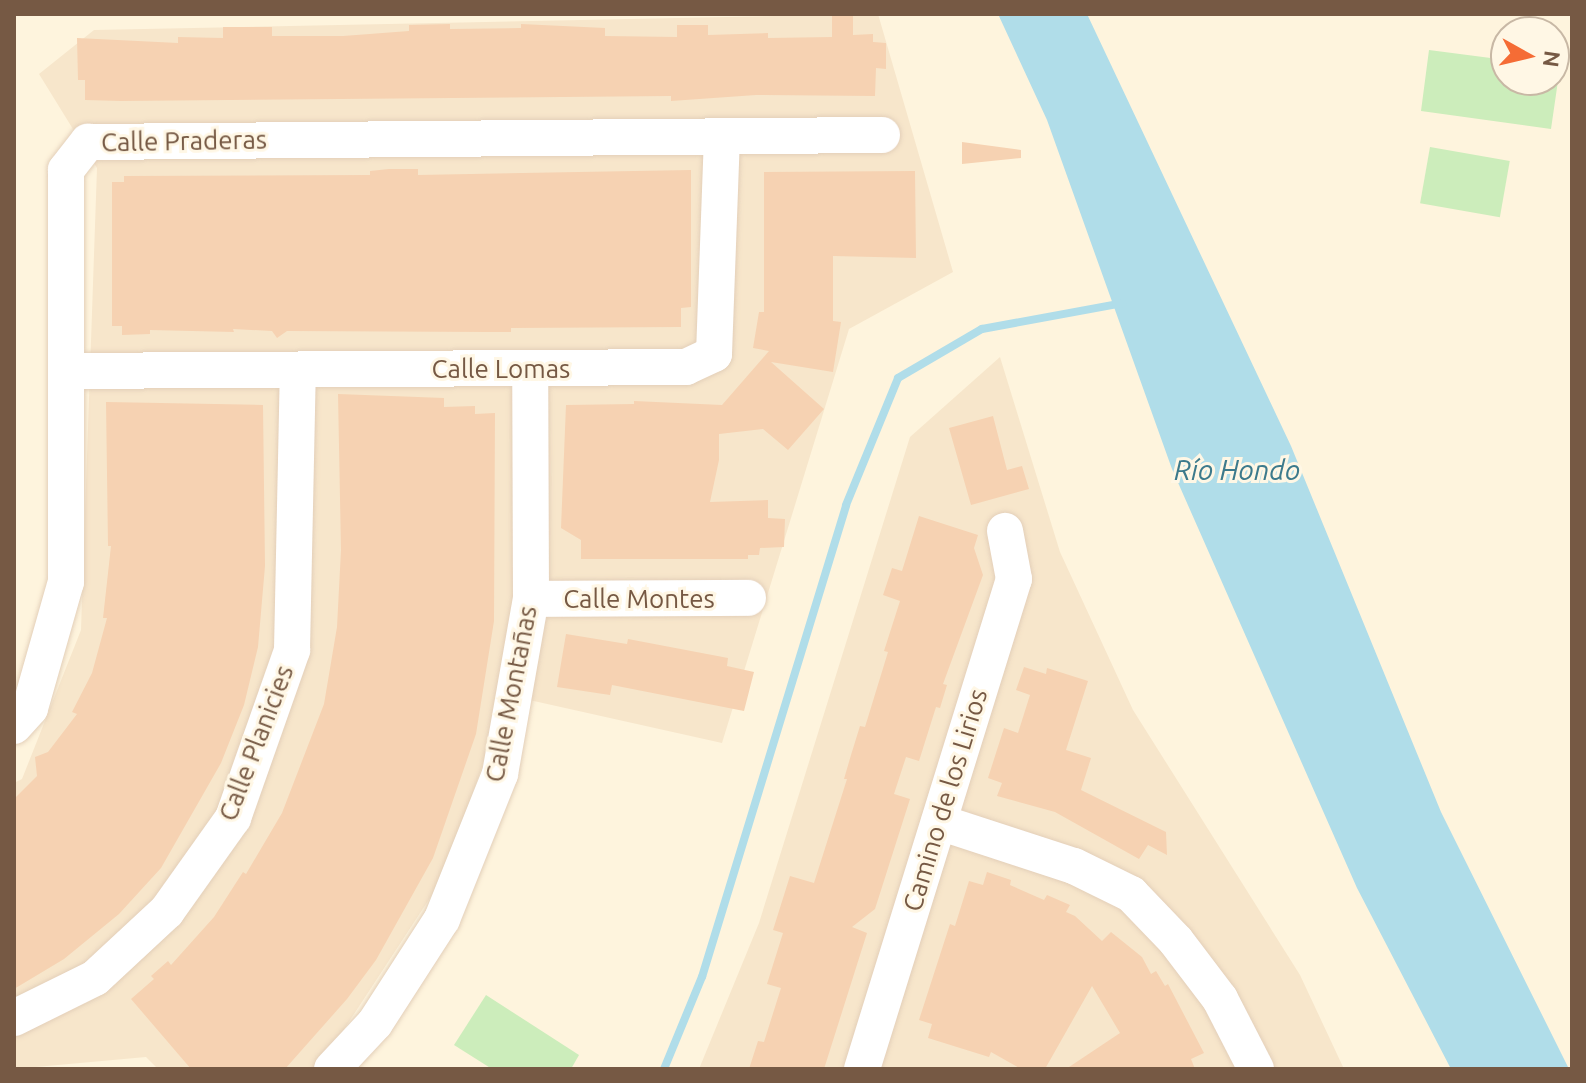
<!DOCTYPE html>
<html>
<head>
<meta charset="utf-8">
<style>
	body { margin:0 }
	#map { position:relative; width:1586px; height:1083px; overflow:hidden; background:#fef4dd; font-family:Ubuntu,sans-serif }
	div>[style] { position:absolute }
	.residential>* { inset:0; background:#f7e6cb }
	.green>* { inset:0; background:#ccedbb; transform-origin:0 0 }
	.water>* { inset:0; background:#b0dde9 }
	.stream>* { height:8px; margin:-4px; padding:0 4px; transform-origin:4px; border-radius:4px; background:#b0dde9 }
	.building>* { inset:0; background:#f6d2b2 }
	.roads { filter:drop-shadow(0 0 2px #e3cfb9) drop-shadow(0 0 2px #e3cfb9) }
	.minor>* { height:36px; margin:-18px; padding:0 18px; transform-origin:18px; border-radius:18px; background:#fff }
	span { translate:-50% -50%; white-space:nowrap; text-align:center; line-height:1.15; -webkit-text-stroke:6px #fff7e5; paint-order:stroke }
	.street-label { font-size:26px; color:#765944 }
	.water-label { font-size:28px; color:#3c7a8c; font-style:italic }
	.frame { position:absolute; inset:0; border:16px solid #765944; pointer-events:none }
	.north { position:absolute; left:1490px; top:16px; width:80px; height:80px; box-sizing:border-box; background:#fff7e5; border:2px solid #c8b8a5; border-radius:50%; rotate:98deg; font-size:22px; font-weight:700; line-height:32px; text-align:center; color:#765944 }
	.north::after { content:''; display:block; margin:auto; width:28px; height:36px; background:#f56c35; clip-path:polygon(50% 0,100% 100%,50% 72%,0 100%) }
</style>
</head>
<body>
<div id="map">
	<div class="residential">
		<i style="clip-path:polygon(878px 14px,953px 272px,849px 329px,722px 743px,507px 695px,443px 878px,318px 1069px,158px 1069px,146px 1057px,14px 1069px,14px 783px,22px 779px,81px 630px,97px 168px,39px 74px,94px 30px)"></i>
		<i style="clip-path:polygon(1000px 357px,1060px 552px,1133px 710px,1300px 975px,1344px 1069px,699px 1069px,759px 923px,910px 437px)"></i>
	</div>
	<div class="green">
		<i style="clip-path:polygon(1429px 50px,1506px 60px,1506px 80px,1554px 80px,1554px 67px,1560px 67px,1551px 129px,1421px 111px)"></i>
		<i style="left:1430px;top:147px;width:81px;height:57px;rotate:10deg"></i>
		<i style="clip-path:polygon(486px 995px,579px 1055px,571px 1069px,492px 1069px,454px 1045px)"></i>
	</div>
	<div class="water">
		<i style="clip-path:polygon(998px 14px,1087px 14px,1291px 446px,1441px 812px,1569px 1069px,1451px 1069px,1357px 888px,1172px 469px,1047px 120px)"></i>
	</div>
	<div class="stream">
		<i style="left:664px;top:1069px;width:100px;rotate:-67.6deg"></i>
		<i style="left:702px;top:977px;width:493px;rotate:-73deg"></i>
		<i style="left:846px;top:505px;width:137px;rotate:-67.7deg"></i>
		<i style="left:898px;top:378px;width:97px;rotate:-30.3deg"></i>
		<i style="left:982px;top:329px;width:143px;rotate:-10.4deg"></i>
	</div>
	<div class="building">
		<i style="clip-path:polygon(832px 14px,853px 14px,853px 35px,873px 34px,873px 42px,886px 43px,886px 69px,876px 68px,875px 96px,756px 95px,671px 101px,671px 96px,121px 101px,85px 100px,85px 80px,78px 80px,77px 38px,178px 43px,178px 37px,223px 38px,223px 27px,272px 27px,272px 36px,343px 36px,409px 31px,409px 25px,450px 24px,450px 29px,521px 28px,521px 24px,605px 28px,605px 36px,677px 37px,677px 25px,708px 25px,708px 35px,768px 33px,768px 38px,832px 37px)"></i>
		<i style="clip-path:polygon(962px 142px,1021px 150px,1021px 158px,962px 164px)"></i>
		<i style="clip-path:polygon(389px 169px,418px 169px,418px 175px,691px 170px,691px 307px,681px 308px,681px 327px,511px 328px,511px 332px,487px 332px,287px 331px,277px 338px,272px 331px,233px 329px,234px 332px,150px 330px,150px 334px,122px 335px,122px 326px,112px 326px,112px 182px,124px 182px,124px 176px,370px 175px,370px 171px)"></i>
		<i style="clip-path:polygon(915px 171px,916px 258px,833px 256px,833px 321px,841px 322px,833px 372px,771px 362px,824px 409px,788px 450px,763px 429px,719px 434px,719px 460px,710px 502px,768px 500px,768px 518px,785px 519px,784px 547px,760px 548px,759px 555px,748px 555px,748px 559px,581px 559px,581px 540px,561px 528px,566px 405px,634px 404px,634px 401px,722px 405px,769px 351px,753px 348px,759px 312px,764px 312px,764px 172px)"></i>
		<i style="clip-path:polygon(338px 394px,444px 398px,444px 407px,475px 406px,475px 414px,495px 413px,494px 621px,476px 734px,433px 858px,376px 960px,347px 999px,285px 1069px,191px 1069px,131px 999px,154px 979px,151px 976px,168px 961px,171px 965px,214px 917px,243px 872px,246px 874px,282px 813px,324px 704px,337px 627px,341px 550px)"></i>
		<i style="clip-path:polygon(106px 402px,263px 405px,265px 566px,258px 647px,244px 705px,221px 763px,161px 868px,119px 914px,64px 959px,14px 989px,14px 799px,37px 776px,35px 757px,48px 752px,77px 714px,72px 712px,92px 673px,107px 618px,103px 618px,111px 546px,108px 546px)"></i>
		<i style="clip-path:polygon(993px 416px,1007px 470px,1022px 466px,1029px 489px,971px 505px,949px 428px)"></i>
		<i style="clip-path:polygon(919px 516px,978px 535px,974px 548px,983px 575px,943px 684px,947px 685px,940px 708px,936px 707px,919px 761px,906px 757px,894px 794px,910px 799px,875px 909px,852px 927px,867px 933px,824px 1069px,749px 1069px,758px 1041px,764px 1042px,781px 988px,767px 984px,783px 933px,773px 930px,790px 876px,814px 883px,847px 779px,844px 779px,851px 755px,860px 726px,865px 727px,888px 652px,884px 651px,900px 601px,883px 595px,892px 568px,902px 571px)"></i>
		<i style="clip-path:polygon(566px 634px,627px 644px,628px 639px,728px 658px,727px 666px,754px 672px,744px 711px,612px 685px,610px 695px,557px 687px)"></i>
		<i style="clip-path:polygon(1024px 667px,1046px 674px,1047px 668px,1088px 681px,1066px 750px,1091px 758px,1081px 790px,1166px 832px,1167px 855px,1148px 845px,1139px 859px,1055px 812px,997px 796px,1002px 783px,988px 778px,1004px 728px,1018px 733px,1030px 695px,1016px 690px)"></i>
		<i style="clip-path:polygon(987px 872px,1011px 880px,1010px 885px,1044px 900px,1047px 895px,1070px 905px,1066px 912px,1075px 916px,1102px 941px,1111px 932px,1142px 957px,1151px 974px,1156px 971px,1165px 986px,1168px 984px,1204px 1053px,1191px 1059px,1195px 1069px,1066px 1069px,1120px 1033px,1092px 986px,1045px 1069px,1021px 1069px,991px 1052px,989px 1057px,928px 1038px,932px 1024px,919px 1020px,950px 924px,955px 926px,969px 881px,983px 885px)"></i>
	</div>
	<div class="roads">
		<div class="minor">
			<i style="left:67px;top:371px;width:619px;rotate:-0.37deg"></i>
			<i style="left:686px;top:367px;width:31px;rotate:-25deg"></i>
			<i style="left:714px;top:354px;width:218px;rotate:-87.9deg"></i>
			<i style="left:531px;top:599px;width:217px;rotate:-0.3deg"></i>
			<i style="left:14px;top:726px;width:24px;rotate:-48deg"></i>
			<i style="left:30px;top:708px;width:131px;rotate:-74.1deg"></i>
			<i style="left:66px;top:582px;width:412px;rotate:-90deg"></i>
			<i style="left:66px;top:170px;width:36px;rotate:-52deg"></i>
			<i style="left:88px;top:142px;width:794px;rotate:-0.51deg"></i>
			<i style="left:939px;top:822px;width:142px;rotate:18.1deg"></i>
			<i style="left:1074px;top:866px;width:64px;rotate:26.2deg"></i>
			<i style="left:1131px;top:894px;width:65px;rotate:46.2deg"></i>
			<i style="left:1176px;top:941px;width:73px;rotate:52.8deg"></i>
			<i style="left:1220px;top:999px;width:79px;rotate:62.8deg"></i>
			<i style="left:14px;top:1018px;width:90px;rotate:-26.3deg"></i>
			<i style="left:95px;top:978px;width:98px;rotate:-42.9deg"></i>
			<i style="left:167px;top:911px;width:114px;rotate:-54.6deg"></i>
			<i style="left:233px;top:818px;width:178px;rotate:-70.6deg"></i>
			<i style="left:292px;top:650px;width:280px;rotate:-88.8deg"></i>
			<i style="left:332px;top:1069px;width:63px;rotate:-46.9deg"></i>
			<i style="left:375px;top:1023px;width:124px;rotate:-57.2deg"></i>
			<i style="left:442px;top:919px;width:156px;rotate:-68.2deg"></i>
			<i style="left:500px;top:774px;width:178px;rotate:-80deg"></i>
			<i style="left:531px;top:599px;width:231px;rotate:-90.2deg"></i>
			<i style="left:862px;top:1069px;width:513px;rotate:-72.77deg"></i>
			<i style="left:1014px;top:579px;width:49px;rotate:-100.6deg"></i>
		</div>
	</div>
	<div class="street-label">
		<span style="left:184px;top:141px;rotate:-1deg">Calle Praderas</span>
		<span style="left:501px;top:369px">Calle Lomas</span>
		<span style="left:639px;top:599px">Calle Montes</span>
		<span style="left:511px;top:694px;rotate:-79deg">Calle Montañas</span>
		<span style="left:256px;top:743px;rotate:-69deg">Calle Planicies</span>
		<span style="left:945px;top:800px;rotate:-73deg">Camino de los Lirios</span>
	</div>
	<div class="water-label">
		<span style="left:1237px;top:470px">Río Hondo</span>
	</div>
	<div class="frame"></div>
	<div class="north">N</div>
</div>
</body>
</html>
